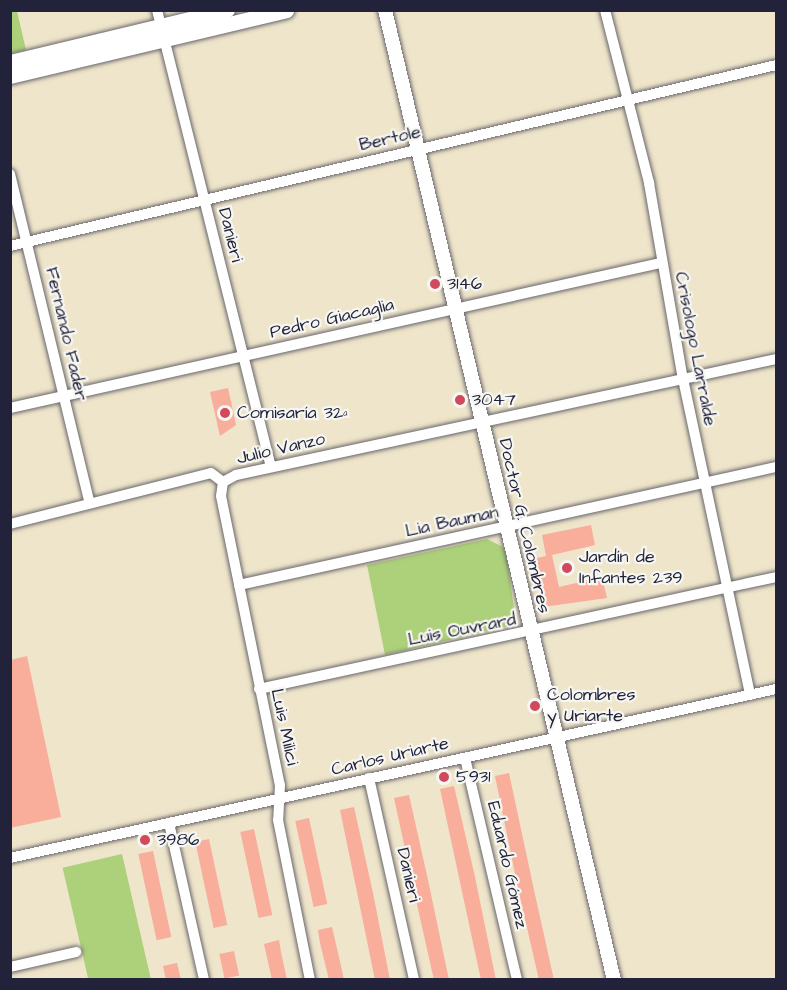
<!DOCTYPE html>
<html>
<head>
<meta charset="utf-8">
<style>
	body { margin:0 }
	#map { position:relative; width:787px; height:990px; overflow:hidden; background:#eee5ca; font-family:"Architects Daughter",sans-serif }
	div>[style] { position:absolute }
	.green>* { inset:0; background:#add17a; transform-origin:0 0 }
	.building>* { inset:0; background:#f8ae9a; transform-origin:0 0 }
	.roads { filter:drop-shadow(0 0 2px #69666d) drop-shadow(0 0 2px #69666d) }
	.minor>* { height:10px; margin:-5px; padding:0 5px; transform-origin:5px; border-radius:5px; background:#fff }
	.tertiary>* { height:14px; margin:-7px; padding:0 7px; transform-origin:7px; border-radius:7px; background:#fff }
	.secondary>* { height:15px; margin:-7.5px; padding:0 7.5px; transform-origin:7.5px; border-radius:7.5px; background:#fff }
	.dots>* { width:16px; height:16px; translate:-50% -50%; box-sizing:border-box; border:3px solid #f6f6f2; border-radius:50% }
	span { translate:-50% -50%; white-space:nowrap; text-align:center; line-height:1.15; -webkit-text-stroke:4.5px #f6f6f2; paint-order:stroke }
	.street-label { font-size:18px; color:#22223b }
	.poi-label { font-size:18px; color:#22223b }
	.left { translate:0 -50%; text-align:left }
	.frame { position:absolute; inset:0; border:12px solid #22223b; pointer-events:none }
</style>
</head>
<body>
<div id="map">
	<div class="green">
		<i style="clip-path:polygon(10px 11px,17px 11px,26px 50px,11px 53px)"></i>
		<i style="clip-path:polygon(487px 539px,503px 547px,507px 557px,516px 624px,385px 655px,367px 565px)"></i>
		<i style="left:122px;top:854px;width:128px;height:61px;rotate:77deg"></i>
	</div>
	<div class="building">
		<i style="clip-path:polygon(228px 388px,236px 425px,220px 436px,210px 392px)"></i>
		<i style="clip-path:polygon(591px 525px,595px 545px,552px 555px,559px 587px,602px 577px,607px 598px,543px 607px,532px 559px,546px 556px,542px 535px)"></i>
		<i style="clip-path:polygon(27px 656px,61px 817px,10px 828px,10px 660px)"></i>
		<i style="clip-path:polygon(509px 773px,534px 890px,554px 980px,539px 980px,519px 893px,495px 776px)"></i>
		<i style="clip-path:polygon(454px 786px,475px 877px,496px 980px,481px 980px,440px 789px)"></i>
		<i style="clip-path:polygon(409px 795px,428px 880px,449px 980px,434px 980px,420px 918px,394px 798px)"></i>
		<i style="clip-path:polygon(354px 807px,373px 893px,390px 980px,375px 980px,359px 902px,340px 810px)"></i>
		<i style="left:309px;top:818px;width:88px;height:14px;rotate:78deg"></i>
		<i style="left:254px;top:829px;width:88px;height:14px;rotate:78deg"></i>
		<i style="left:209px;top:839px;width:88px;height:14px;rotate:78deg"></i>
		<i style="left:153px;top:851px;width:88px;height:15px;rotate:78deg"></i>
		<i style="clip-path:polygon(332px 927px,339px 957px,344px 980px,329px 980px,320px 943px,318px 930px)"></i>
		<i style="clip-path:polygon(279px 940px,281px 952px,287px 980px,272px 980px,264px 944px)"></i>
		<i style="left:234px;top:951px;width:25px;height:15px;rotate:78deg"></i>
		<i style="clip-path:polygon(177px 963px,181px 980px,166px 980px,163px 966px)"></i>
	</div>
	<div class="roads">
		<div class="minor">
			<i style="left:157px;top:10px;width:471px;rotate:76deg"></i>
			<i style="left:605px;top:10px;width:179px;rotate:75.7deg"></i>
			<i style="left:649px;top:183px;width:199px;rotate:80.2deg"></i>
			<i style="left:683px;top:379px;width:323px;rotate:78deg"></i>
			<i style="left:10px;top:174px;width:336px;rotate:76.4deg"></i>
			<i style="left:10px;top:246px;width:787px;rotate:-13.29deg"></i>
			<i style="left:10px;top:408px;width:667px;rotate:-12.56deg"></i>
			<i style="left:223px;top:482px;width:15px;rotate:-28deg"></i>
			<i style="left:236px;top:475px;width:552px;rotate:-12.12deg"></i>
			<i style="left:223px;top:482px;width:14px;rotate:98deg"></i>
			<i style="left:221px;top:496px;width:295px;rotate:78.5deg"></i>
			<i style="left:280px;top:785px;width:35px;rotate:93deg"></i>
			<i style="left:278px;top:820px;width:163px;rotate:78.7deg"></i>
			<i style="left:10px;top:524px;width:207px;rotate:-14.2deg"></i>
			<i style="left:211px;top:473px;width:15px;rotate:37deg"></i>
			<i style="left:239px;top:585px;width:550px;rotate:-12.39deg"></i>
			<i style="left:259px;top:689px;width:529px;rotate:-12.22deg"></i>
			<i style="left:465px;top:758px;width:228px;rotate:76.8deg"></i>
			<i style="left:369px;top:778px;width:207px;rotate:77.4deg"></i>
			<i style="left:169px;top:823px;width:161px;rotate:77.4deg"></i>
			<i style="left:10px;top:858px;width:784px;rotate:-12.44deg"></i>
			<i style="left:10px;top:967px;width:68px;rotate:-12.8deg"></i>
		</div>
		<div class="tertiary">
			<i style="left:385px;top:10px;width:997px;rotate:76.72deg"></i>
		</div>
		<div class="secondary">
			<i style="left:10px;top:62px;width:223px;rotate:-13.5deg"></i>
			<i style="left:10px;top:76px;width:284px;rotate:-13.4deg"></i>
		</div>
	</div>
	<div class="dots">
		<i style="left:435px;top:284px;background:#d1495b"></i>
		<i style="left:460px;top:400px;background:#d1495b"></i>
		<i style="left:225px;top:413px;background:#d1495b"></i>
		<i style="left:567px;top:568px;background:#d1495b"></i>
		<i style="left:535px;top:706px;background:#d1495b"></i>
		<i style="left:444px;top:777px;background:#d1495b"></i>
		<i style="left:145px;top:840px;background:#d1495b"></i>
	</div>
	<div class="street-label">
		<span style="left:390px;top:139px;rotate:-13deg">Bertole</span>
		<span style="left:230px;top:235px;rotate:76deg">Danieri</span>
		<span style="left:332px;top:319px;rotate:-13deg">Pedro Giacaglia</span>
		<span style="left:66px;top:334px;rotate:77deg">Fernando Fader</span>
		<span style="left:695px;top:349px;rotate:79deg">Crisologo Larralde</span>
		<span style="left:281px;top:449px;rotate:-13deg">Julio Vanzo</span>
		<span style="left:452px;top:522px;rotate:-12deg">Lia Bauman</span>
		<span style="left:524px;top:526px;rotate:77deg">Doctor G. Colombres</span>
		<span style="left:462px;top:630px;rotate:-11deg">Luis Ouvrard</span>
		<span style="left:284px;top:727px;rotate:78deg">Luis Milici</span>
		<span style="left:390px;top:757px;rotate:-13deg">Carlos Uriarte</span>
		<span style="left:507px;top:865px;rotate:77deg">Eduardo Gómez</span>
		<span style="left:408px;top:875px;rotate:77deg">Danieri</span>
	</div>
	<div class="poi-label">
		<span class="left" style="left:447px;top:284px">3146</span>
		<span class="left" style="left:472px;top:400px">3047</span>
		<span class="left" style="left:237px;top:413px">Comisaría 32ª</span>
		<span class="left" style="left:579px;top:568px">Jardín de<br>Infantes 239</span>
		<span class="left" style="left:547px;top:706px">Colombres<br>y Uriarte</span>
		<span class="left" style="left:456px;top:777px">5931</span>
		<span class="left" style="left:157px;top:840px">3986</span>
	</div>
	<div class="frame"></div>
</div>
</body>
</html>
